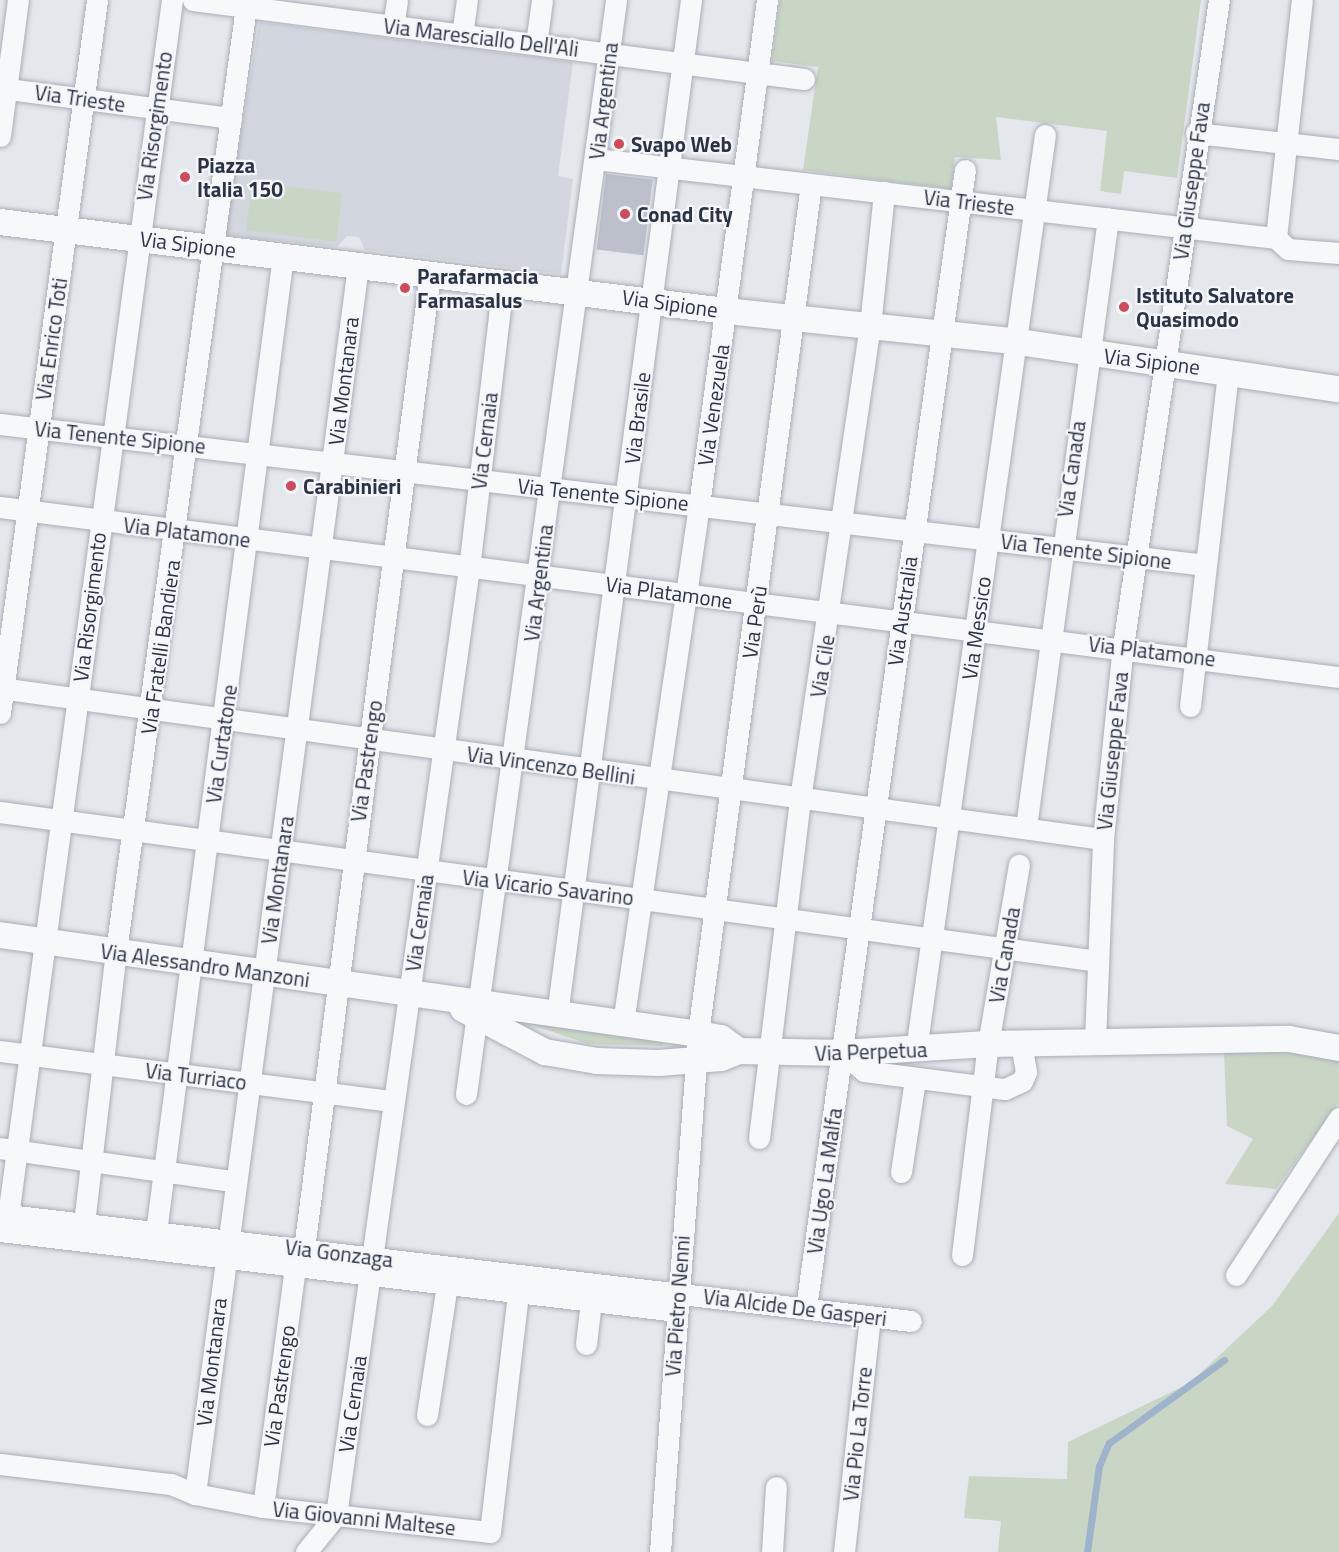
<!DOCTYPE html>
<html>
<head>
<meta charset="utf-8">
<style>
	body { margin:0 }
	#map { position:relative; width:1339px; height:1552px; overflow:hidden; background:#e4e7ec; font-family:"Titillium Web",sans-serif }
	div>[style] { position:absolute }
	.built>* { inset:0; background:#d2d6de }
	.green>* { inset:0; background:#c9d6c5; transform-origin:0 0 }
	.stream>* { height:7px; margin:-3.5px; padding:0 3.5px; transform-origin:3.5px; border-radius:3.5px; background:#9fb4cc }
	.building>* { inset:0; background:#bbc0ca; transform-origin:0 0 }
	.roads { filter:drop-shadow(0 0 2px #a9aeb7) drop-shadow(0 0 2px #a9aeb7) }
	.minor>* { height:21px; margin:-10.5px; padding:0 10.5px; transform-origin:10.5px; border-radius:10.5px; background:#f7f8fa }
	.tertiary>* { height:26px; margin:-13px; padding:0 13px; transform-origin:13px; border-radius:13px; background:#f7f8fa }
	.dots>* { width:16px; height:16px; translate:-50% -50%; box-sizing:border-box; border:3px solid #f4f6f9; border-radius:50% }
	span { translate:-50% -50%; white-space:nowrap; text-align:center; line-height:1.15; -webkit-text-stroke:4.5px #f4f6f9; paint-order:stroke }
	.street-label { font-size:21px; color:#2b3445 }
	.poi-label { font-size:21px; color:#2b3445; font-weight:700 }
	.left { translate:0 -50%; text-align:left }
</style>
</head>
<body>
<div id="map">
	<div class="built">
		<i style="clip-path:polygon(259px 22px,573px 62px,558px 176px,573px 179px,561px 274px,365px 250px,359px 237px,347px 236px,337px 247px,225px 235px)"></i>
	</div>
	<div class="green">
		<i style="clip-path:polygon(780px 0,1201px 0,1177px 178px,1124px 171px,1121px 194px,1100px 191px,1107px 131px,996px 117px,1001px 160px,955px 157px,951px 189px,803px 170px,818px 67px,772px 61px)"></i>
		<i style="left:252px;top:182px;width:91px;height:49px;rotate:7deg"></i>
		<i style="clip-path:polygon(518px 1020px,663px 1041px,663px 1046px,588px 1044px)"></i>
		<i style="clip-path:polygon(1224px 1051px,1311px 1052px,1339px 1061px,1339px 1102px,1276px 1189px,1225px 1184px,1253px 1139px,1227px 1126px)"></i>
		<i style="clip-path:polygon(1339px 1213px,1339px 1552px,998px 1552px,1001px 1521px,964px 1518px,969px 1476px,1067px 1479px,1068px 1442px,1190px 1383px,1272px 1306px)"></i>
	</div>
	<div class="stream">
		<i style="left:1087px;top:1552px;width:87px;rotate:-82.1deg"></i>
		<i style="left:1099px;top:1466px;width:25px;rotate:-67deg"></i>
		<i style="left:1109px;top:1443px;width:142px;rotate:-35.8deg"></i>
	</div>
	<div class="building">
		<i style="left:606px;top:174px;width:47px;height:76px;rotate:7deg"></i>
	</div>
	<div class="roads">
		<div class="minor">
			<i style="left:193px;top:0;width:616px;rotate:7.37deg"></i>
			<i style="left:393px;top:26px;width:26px;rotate:-81deg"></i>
			<i style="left:462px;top:35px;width:35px;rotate:-82deg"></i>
			<i style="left:536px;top:44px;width:44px;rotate:-82.2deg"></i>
			<i style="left:0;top:88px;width:233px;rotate:7.4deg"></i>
			<i style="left:1196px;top:133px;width:144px;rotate:6.4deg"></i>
			<i style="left:0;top:136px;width:137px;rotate:-82.5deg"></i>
			<i style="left:596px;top:159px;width:685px;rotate:6.63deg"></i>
			<i style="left:1276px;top:238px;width:16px;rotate:43deg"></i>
			<i style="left:1288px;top:249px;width:51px;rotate:4.5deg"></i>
			<i style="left:1276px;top:238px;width:239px;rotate:-83.8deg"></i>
			<i style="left:0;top:424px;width:1214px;rotate:6.67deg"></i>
			<i style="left:0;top:507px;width:1350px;rotate:7.24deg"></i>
			<i style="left:0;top:688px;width:1113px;rotate:7.8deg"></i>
			<i style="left:1190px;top:706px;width:337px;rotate:-83.5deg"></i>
			<i style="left:0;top:713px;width:720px;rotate:-82.25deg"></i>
			<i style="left:0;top:812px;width:1107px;rotate:7.73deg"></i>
			<i style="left:1026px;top:827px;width:614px;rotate:-82.33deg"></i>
			<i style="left:557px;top:1015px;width:1024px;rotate:-82.48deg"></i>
			<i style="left:623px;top:1023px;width:524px;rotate:-81.65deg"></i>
			<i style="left:699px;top:505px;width:510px;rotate:-82.33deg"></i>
			<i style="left:1095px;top:1041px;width:202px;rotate:-87.7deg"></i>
			<i style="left:1103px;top:839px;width:194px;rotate:-84.1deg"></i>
			<i style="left:1123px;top:646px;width:653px;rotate:-81.55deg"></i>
			<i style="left:916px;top:1050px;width:924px;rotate:-81.98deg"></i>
			<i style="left:0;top:1051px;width:396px;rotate:7.3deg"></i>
			<i style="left:842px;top:1053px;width:28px;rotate:39deg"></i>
			<i style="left:864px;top:1071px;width:142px;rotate:7.3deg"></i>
			<i style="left:1005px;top:1089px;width:19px;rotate:-25deg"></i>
			<i style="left:1022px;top:1081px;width:10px;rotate:-66deg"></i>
			<i style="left:1026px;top:1072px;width:28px;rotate:-100deg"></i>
			<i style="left:466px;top:1094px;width:1104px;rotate:-82.19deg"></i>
			<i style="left:759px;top:1138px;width:341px;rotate:-83.1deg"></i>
			<i style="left:800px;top:799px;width:478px;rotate:-81.6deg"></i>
			<i style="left:870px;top:326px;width:135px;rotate:-84deg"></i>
			<i style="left:0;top:1148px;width:235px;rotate:8.1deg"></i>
			<i style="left:901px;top:1172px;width:94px;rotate:-81.4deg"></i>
			<i style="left:0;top:1214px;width:917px;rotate:6.7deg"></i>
			<i style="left:84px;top:1223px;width:274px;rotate:-83.3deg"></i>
			<i style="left:116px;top:951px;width:960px;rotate:-82.16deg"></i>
			<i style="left:0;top:1231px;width:682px;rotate:6.74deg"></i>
			<i style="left:6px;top:1231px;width:1242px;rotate:-82.32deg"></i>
			<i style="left:156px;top:1232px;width:985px;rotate:-82.59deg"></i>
			<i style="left:304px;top:1249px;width:983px;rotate:-82.64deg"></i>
			<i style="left:962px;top:1255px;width:213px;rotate:-83deg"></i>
			<i style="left:988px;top:1044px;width:182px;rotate:-80.2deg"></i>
			<i style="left:1236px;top:1275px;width:188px;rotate:-56.7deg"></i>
			<i style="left:806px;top:1308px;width:1149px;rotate:-82.05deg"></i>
			<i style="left:586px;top:1344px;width:43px;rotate:-83.4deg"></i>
			<i style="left:427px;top:1415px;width:133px;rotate:-81.3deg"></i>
			<i style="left:0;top:1464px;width:172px;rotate:6.7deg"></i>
			<i style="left:171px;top:1484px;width:26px;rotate:23deg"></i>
			<i style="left:195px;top:1494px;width:69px;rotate:10.8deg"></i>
			<i style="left:263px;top:1507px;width:228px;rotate:6.3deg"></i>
			<i style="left:490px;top:1532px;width:242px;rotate:-83.3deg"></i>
			<i style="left:195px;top:1494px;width:1239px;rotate:-82.44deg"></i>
			<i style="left:263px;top:1507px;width:243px;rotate:-82.4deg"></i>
			<i style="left:306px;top:1552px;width:48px;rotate:-51deg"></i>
			<i style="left:336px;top:1515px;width:956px;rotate:-82.01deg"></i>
			<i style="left:469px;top:568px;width:288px;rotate:-83.2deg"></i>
			<i style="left:660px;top:1552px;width:519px;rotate:-85.8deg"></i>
			<i style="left:698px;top:1034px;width:857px;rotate:-82.43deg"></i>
			<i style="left:772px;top:1552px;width:65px;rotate:-86.5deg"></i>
			<i style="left:844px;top:1552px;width:237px;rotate:-83.7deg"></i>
		</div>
		<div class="tertiary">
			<i style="left:0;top:222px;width:731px;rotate:6.99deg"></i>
			<i style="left:726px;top:311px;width:295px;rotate:6deg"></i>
			<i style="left:1019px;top:342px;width:323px;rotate:8.4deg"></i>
			<i style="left:0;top:935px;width:705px;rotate:8.07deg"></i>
			<i style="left:698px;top:1034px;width:23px;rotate:10deg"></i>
			<i style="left:721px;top:1038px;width:22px;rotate:36deg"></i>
			<i style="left:739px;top:1051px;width:103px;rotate:1.1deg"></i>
			<i style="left:842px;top:1053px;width:146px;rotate:-3.5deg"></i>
			<i style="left:988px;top:1044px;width:301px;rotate:-1deg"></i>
			<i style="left:1289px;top:1039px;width:51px;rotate:10.2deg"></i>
			<i style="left:463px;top:1009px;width:93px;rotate:27.7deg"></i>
			<i style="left:545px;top:1052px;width:53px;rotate:9.8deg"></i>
			<i style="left:597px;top:1061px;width:62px;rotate:1.8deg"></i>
			<i style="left:659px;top:1063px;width:62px;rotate:-4.6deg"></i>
			<i style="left:721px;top:1058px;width:19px;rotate:-21deg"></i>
		</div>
	</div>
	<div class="dots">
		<i style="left:619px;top:144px;background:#d1495b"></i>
		<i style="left:185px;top:177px;background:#d1495b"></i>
		<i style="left:625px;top:214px;background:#d1495b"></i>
		<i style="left:405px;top:288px;background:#d1495b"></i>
		<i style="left:1124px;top:307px;background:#d1495b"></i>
		<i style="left:291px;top:486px;background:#d1495b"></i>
	</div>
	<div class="street-label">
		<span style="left:481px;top:37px;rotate:7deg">Via Maresciallo Dell'Ali</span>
		<span style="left:80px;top:98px;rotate:8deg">Via Trieste</span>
		<span style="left:603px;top:101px;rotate:-83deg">Via Argentina</span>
		<span style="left:154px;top:126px;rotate:-82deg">Via Risorgimento</span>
		<span style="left:1191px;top:181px;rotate:-82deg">Via Giuseppe Fava</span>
		<span style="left:969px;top:202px;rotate:7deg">Via Trieste</span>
		<span style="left:188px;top:244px;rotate:7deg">Via Sipione</span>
		<span style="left:670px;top:303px;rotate:8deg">Via Sipione</span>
		<span style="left:51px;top:339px;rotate:-82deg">Via Enrico Toti</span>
		<span style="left:1152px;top:361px;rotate:7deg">Via Sipione</span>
		<span style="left:343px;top:381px;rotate:-83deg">Via Montanara</span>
		<span style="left:713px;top:405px;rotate:-82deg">Via Venezuela</span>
		<span style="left:637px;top:418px;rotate:-83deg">Via Brasile</span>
		<span style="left:120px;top:437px;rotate:6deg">Via Tenente Sipione</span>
		<span style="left:484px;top:441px;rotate:-83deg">Via Cernaia</span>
		<span style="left:1071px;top:469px;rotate:-82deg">Via Canada</span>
		<span style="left:603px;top:494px;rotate:6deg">Via Tenente Sipione</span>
		<span style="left:187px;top:532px;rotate:7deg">Via Platamone</span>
		<span style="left:1086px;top:551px;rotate:7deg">Via Tenente Sipione</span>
		<span style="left:538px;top:583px;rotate:-83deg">Via Argentina</span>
		<span style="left:669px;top:592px;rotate:8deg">Via Platamone</span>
		<span style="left:89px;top:607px;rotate:-83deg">Via Risorgimento</span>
		<span style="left:902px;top:611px;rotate:-82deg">Via Australia</span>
		<span style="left:754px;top:622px;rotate:-82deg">Via Perù</span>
		<span style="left:976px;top:628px;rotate:-82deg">Via Messico</span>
		<span style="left:160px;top:647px;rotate:-82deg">Via Fratelli Bandiera</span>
		<span style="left:1152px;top:651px;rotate:7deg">Via Platamone</span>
		<span style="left:822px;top:666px;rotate:-81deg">Via Cile</span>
		<span style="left:221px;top:744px;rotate:-82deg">Via Curtatone</span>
		<span style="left:1112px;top:751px;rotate:-84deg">Via Giuseppe Fava</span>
		<span style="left:366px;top:761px;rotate:-82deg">Via Pastrengo</span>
		<span style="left:551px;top:765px;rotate:8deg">Via Vincenzo Bellini</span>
		<span style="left:277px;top:880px;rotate:-82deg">Via Montanara</span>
		<span style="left:548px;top:887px;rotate:7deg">Via Vicario Savarino</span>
		<span style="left:419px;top:923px;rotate:-82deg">Via Cernaia</span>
		<span style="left:1004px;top:955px;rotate:-80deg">Via Canada</span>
		<span style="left:205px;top:965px;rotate:8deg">Via Alessandro Manzoni</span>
		<span style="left:871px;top:1051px;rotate:-2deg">Via Perpetua</span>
		<span style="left:196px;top:1076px;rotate:7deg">Via Turriaco</span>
		<span style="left:824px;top:1181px;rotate:-82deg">Via Ugo La Malfa</span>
		<span style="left:339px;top:1253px;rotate:7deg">Via Gonzaga</span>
		<span style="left:677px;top:1306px;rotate:-86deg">Via Pietro Nenni</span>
		<span style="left:795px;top:1307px;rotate:7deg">Via Alcide De Gasperi</span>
		<span style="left:211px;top:1362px;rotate:-83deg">Via Montanara</span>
		<span style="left:279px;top:1386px;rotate:-82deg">Via Pastrengo</span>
		<span style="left:352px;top:1404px;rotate:-82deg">Via Cernaia</span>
		<span style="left:857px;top:1434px;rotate:-84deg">Via Pio La Torre</span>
		<span style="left:364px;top:1518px;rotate:6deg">Via Giovanni Maltese</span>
	</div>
	<div class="poi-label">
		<span class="left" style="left:631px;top:144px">Svapo Web</span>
		<span class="left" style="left:197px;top:177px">Piazza<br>Italia 150</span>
		<span class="left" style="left:637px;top:214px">Conad City</span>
		<span class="left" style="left:417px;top:288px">Parafarmacia<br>Farmasalus</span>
		<span class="left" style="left:1136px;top:307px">Istituto Salvatore<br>Quasimodo</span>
		<span class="left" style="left:303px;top:486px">Carabinieri</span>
	</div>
</div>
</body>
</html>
